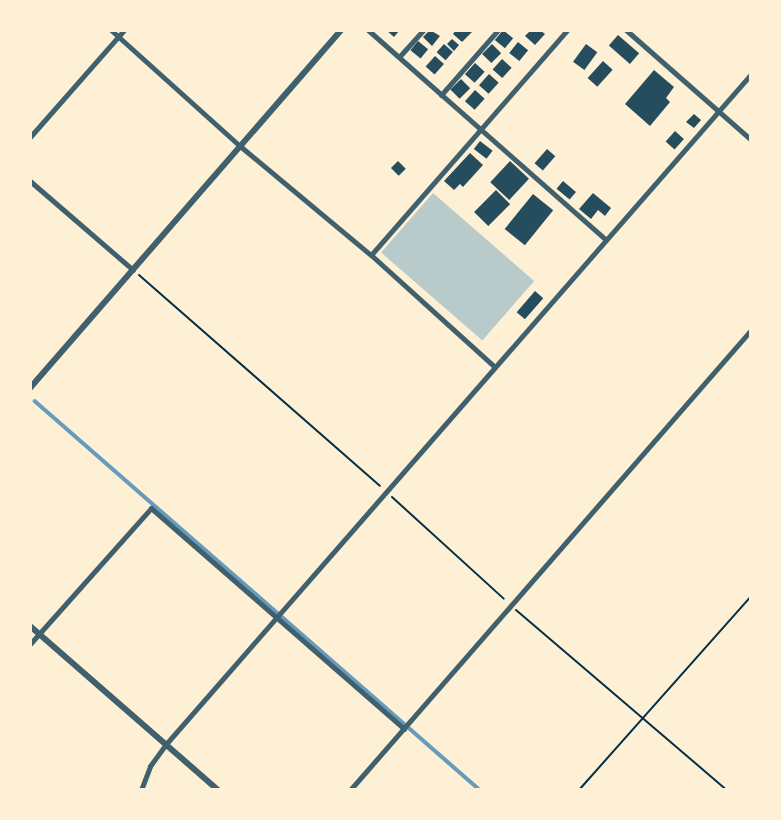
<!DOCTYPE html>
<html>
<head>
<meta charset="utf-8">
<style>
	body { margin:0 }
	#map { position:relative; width:781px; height:820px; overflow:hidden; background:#fdf0d5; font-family:Figtree,sans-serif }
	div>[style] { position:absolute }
	.green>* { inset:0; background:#b9caca; transform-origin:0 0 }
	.stream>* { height:3.5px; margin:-1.75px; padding:0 1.75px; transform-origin:1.75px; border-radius:1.75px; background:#669bbc }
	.building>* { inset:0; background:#264d5e; transform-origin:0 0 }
	.path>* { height:2px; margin:-1px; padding:0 1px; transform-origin:1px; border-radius:1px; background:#003049 }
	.minor>* { height:5px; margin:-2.5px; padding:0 2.5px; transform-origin:2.5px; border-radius:2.5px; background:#3f606c }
	.tertiary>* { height:6px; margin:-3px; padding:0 3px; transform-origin:3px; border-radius:3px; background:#3f606c }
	span { translate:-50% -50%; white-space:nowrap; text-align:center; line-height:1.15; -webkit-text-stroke:5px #fdf0d5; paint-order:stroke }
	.frame { position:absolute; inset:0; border:32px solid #fdf0d5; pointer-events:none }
</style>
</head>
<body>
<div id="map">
	<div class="green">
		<i style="left:433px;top:193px;width:134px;height:79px;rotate:41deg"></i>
	</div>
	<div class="stream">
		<i style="left:35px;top:401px;width:591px;rotate:41.16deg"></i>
	</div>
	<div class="building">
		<i style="clip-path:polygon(386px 30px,400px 30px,394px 37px)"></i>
		<i style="clip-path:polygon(430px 30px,440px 36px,432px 46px,423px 37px)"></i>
		<i style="clip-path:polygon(456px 30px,470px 30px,472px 32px,462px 42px,453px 34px)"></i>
		<i style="left:503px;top:30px;width:13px;height:13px;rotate:39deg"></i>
		<i style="clip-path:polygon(531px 30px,540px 30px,545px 34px,535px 45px,525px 36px)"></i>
		<i style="left:618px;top:35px;width:28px;height:14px;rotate:41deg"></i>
		<i style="clip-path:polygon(452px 39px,459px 45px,454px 51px,447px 44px)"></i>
		<i style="left:418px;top:41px;width:13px;height:12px;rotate:39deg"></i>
		<i style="left:518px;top:42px;width:13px;height:14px;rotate:39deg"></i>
		<i style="left:444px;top:44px;width:12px;height:11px;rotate:42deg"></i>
		<i style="left:492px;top:44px;width:13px;height:14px;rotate:45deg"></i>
		<i style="left:586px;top:44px;width:14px;height:22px;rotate:36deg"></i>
		<i style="left:435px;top:56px;width:12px;height:14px;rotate:42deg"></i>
		<i style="left:502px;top:59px;width:13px;height:14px;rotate:42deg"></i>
		<i style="left:603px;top:61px;width:13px;height:23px;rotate:42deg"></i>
		<i style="left:475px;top:63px;width:13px;height:15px;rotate:42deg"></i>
		<i style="clip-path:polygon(654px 70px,674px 87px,666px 98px,670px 102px,650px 126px,625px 104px)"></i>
		<i style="left:489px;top:74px;width:13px;height:15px;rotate:42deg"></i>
		<i style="left:461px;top:79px;width:13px;height:15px;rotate:45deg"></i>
		<i style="left:475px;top:90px;width:13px;height:15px;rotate:42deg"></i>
		<i style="clip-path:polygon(694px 114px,701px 120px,694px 128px,686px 122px)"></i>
		<i style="left:675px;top:131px;width:12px;height:14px;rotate:42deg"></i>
		<i style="left:480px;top:141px;width:16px;height:10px;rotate:38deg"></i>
		<i style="left:547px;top:149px;width:11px;height:19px;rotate:41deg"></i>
		<i style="clip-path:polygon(470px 153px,483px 165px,463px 187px,460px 184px,454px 190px,444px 181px)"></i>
		<i style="left:398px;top:161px;width:11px;height:10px;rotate:45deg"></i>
		<i style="left:510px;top:161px;width:26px;height:29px;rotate:43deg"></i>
		<i style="left:563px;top:181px;width:17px;height:10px;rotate:40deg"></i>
		<i style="left:496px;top:190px;width:20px;height:31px;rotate:45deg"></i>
		<i style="clip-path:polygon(593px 193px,611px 208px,605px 216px,598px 210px,591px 219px,579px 209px)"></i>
		<i style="left:533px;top:194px;width:26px;height:45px;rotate:39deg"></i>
		<i style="left:535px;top:291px;width:11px;height:28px;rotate:41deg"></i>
	</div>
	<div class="path">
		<i style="left:139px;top:275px;width:320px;rotate:41.2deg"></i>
		<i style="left:392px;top:497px;width:151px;rotate:42.3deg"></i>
		<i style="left:516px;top:610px;width:277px;rotate:40.5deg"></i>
		<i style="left:579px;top:790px;width:259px;rotate:-48.4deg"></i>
	</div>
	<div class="minor">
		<i style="left:111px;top:30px;width:173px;rotate:42deg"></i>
		<i style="left:240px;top:146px;width:170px;rotate:39.8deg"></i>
		<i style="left:371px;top:255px;width:166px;rotate:42.1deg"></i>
		<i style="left:368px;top:30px;width:317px;rotate:41.4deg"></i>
		<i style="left:626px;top:30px;width:167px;rotate:41.3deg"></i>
		<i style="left:399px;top:57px;width:36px;rotate:-48deg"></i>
		<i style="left:441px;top:95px;width:86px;rotate:-48.8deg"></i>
		<i style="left:30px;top:137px;width:142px;rotate:-48.7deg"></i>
		<i style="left:30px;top:181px;width:136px;rotate:40.8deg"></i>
		<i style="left:371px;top:255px;width:298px;rotate:-48.9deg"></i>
		<i style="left:30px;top:644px;width:182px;rotate:-48.3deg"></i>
		<i style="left:151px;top:508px;width:336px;rotate:41.1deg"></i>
		<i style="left:141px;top:790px;width:26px;rotate:-69deg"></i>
		<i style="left:150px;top:766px;width:27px;rotate:-54deg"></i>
		<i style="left:166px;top:744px;width:889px;rotate:-48.87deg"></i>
		<i style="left:350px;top:790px;width:610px;rotate:-48.92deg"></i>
	</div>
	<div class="tertiary">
		<i style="left:30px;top:388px;width:474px;rotate:-49deg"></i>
		<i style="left:30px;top:626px;width:249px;rotate:41.1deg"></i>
	</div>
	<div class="frame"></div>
</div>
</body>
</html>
